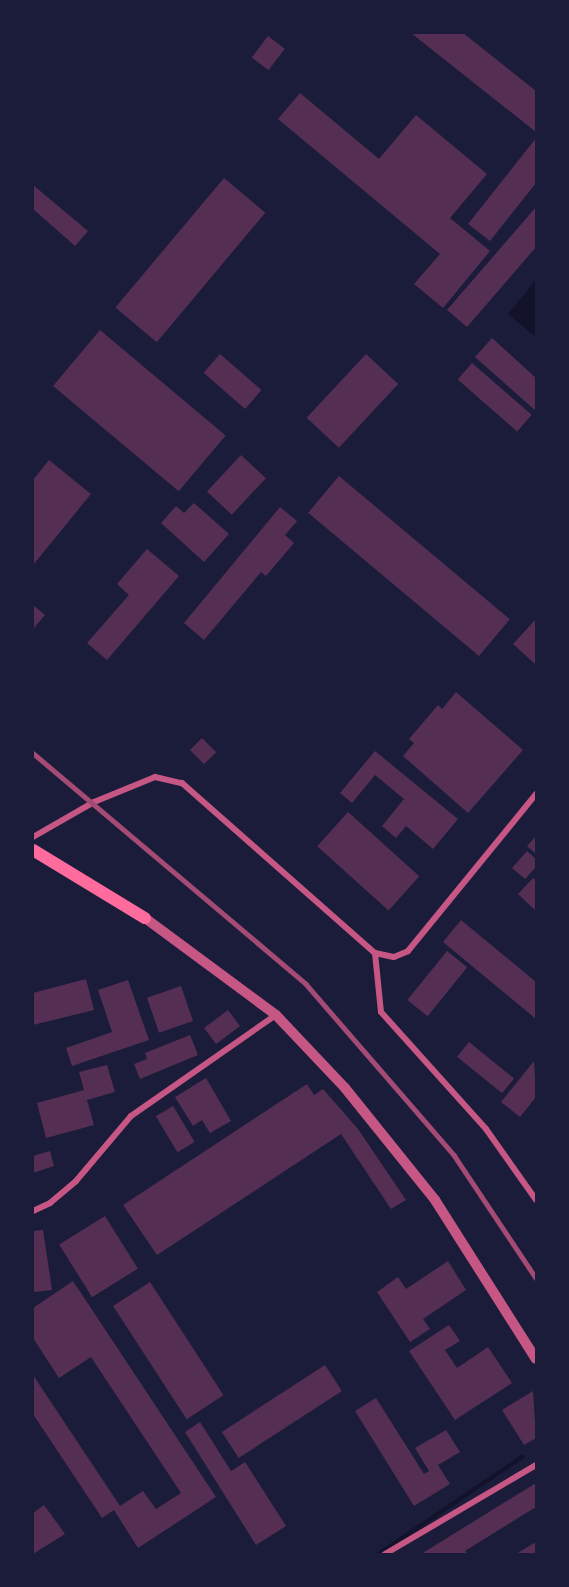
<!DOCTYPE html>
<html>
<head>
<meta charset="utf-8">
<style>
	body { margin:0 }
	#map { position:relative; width:569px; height:1587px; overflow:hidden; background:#1b1b3a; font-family:"Roboto Condensed",sans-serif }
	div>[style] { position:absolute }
	.water>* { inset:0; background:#12122b; transform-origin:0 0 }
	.building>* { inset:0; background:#542f53; transform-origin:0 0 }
	.minor>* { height:6px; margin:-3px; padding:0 3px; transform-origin:3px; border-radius:3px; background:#c65784 }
	.tertiary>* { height:10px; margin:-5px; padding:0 5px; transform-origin:5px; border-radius:5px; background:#c65784 }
	.secondary>* { height:12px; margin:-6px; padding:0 6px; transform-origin:6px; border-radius:6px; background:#ff6b9d }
	.rail>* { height:4.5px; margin:-2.25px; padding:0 2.25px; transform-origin:2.25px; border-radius:2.25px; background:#a44b75 }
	span { translate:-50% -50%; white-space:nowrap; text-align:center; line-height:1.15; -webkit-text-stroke:5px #1b1b3a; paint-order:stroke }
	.frame { position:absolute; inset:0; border:34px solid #1b1b3a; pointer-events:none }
</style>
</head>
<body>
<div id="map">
	<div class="water">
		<i style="clip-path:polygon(536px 280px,536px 337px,508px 314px)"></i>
		<i style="left:523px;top:1454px;width:4px;height:181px;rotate:56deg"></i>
	</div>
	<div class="building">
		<i style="clip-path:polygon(411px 33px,463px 33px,536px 91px,536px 132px)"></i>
		<i style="left:268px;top:36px;width:21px;height:27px;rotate:37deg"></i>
		<i style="clip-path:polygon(300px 93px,379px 159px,416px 115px,487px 174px,450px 218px,490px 251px,443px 308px,414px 284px,440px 254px,278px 119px)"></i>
		<i style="clip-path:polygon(536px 138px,536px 183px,490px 241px,468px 224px)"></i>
		<i style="left:224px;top:178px;width:54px;height:169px;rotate:40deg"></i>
		<i style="clip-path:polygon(33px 185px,88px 231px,75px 246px,33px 209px)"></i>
		<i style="clip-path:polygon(536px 207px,536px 247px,467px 327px,447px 310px)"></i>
		<i style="left:100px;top:330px;width:164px;height:73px;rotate:40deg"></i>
		<i style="clip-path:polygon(492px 338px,536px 378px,536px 411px,475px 357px)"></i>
		<i style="left:220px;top:354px;width:55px;height:25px;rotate:41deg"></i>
		<i style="left:366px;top:354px;width:44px;height:87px;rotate:43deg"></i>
		<i style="left:472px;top:363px;width:79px;height:22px;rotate:41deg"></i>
		<i style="left:241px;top:455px;width:34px;height:50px;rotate:43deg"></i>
		<i style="clip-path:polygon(49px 460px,91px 494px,33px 565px,33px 480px)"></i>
		<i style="left:339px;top:476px;width:223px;height:48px;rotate:40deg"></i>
		<i style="clip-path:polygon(194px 503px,229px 534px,204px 562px,161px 523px,176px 506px,184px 513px)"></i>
		<i style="clip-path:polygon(280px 507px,297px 521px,285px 535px,294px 543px,266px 576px,261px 572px,204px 640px,184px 623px)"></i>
		<i style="clip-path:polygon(147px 549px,179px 576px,107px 660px,87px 643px,129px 595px,117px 584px)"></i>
		<i style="clip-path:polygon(33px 605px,45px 615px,33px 629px)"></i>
		<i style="clip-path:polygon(536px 619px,536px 665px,513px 644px)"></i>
		<i style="clip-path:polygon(456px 692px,523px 750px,468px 813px,403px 756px,414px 743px,409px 739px,438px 705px,442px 709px)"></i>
		<i style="left:202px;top:738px;width:20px;height:17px;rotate:45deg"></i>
		<i style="clip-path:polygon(375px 751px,458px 819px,433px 849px,406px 826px,396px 838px,382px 826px,404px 799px,375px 775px,352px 803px,340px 793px)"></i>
		<i style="left:348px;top:812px;width:96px;height:46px;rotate:42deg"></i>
		<i style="clip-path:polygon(536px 836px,536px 854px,527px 846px)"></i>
		<i style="clip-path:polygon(527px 851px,536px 859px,536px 867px,525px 879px,512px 868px)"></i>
		<i style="clip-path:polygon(533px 878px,536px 880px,536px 911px,518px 894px)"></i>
		<i style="clip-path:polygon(461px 920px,536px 982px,536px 1019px,443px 942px)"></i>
		<i style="left:447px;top:951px;width:26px;height:63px;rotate:39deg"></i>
		<i style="clip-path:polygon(86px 979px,94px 1010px,33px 1025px,33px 993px)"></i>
		<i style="clip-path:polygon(128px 980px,149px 1040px,72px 1066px,66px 1048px,112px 1032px,98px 990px)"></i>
		<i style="left:181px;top:986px;width:37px;height:36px;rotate:71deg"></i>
		<i style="left:228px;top:1010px;width:20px;height:30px;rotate:53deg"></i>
		<i style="clip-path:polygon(190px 1035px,198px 1055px,140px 1079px,134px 1064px,147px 1059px,145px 1053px)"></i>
		<i style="left:469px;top:1042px;width:58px;height:19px;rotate:39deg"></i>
		<i style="clip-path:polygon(534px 1061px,536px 1097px,520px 1117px,501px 1102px)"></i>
		<i style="clip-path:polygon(107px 1065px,115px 1092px,87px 1100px,94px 1125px,46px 1138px,37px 1103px,84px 1090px,79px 1072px)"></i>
		<i style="clip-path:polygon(206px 1078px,231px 1121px,210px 1133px,202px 1120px,193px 1126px,175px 1097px)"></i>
		<i style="clip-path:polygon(307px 1084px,314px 1095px,323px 1089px,358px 1129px,406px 1200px,391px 1209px,341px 1134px,157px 1255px,123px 1205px)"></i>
		<i style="left:173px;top:1106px;width:42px;height:20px;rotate:59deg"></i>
		<i style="clip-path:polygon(50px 1151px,54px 1166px,33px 1173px,33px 1156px)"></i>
		<i style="left:105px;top:1216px;width:62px;height:54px;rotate:58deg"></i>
		<i style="clip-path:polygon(43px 1230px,52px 1290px,34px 1292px,33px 1231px)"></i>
		<i style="clip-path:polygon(448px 1261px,466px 1290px,423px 1319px,430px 1329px,410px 1342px,377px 1292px,398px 1277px,406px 1289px)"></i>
		<i style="clip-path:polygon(73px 1281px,216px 1497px,138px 1548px,114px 1510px,102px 1518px,33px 1414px,33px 1375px,120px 1506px,143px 1491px,156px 1509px,181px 1493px,91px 1357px,59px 1378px,33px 1338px,33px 1308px)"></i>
		<i style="left:150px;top:1282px;width:135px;height:44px;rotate:57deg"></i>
		<i style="clip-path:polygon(449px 1325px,460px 1341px,445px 1350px,457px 1368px,488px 1347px,512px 1383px,455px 1420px,409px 1351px)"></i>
		<i style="left:325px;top:1365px;width:31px;height:123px;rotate:57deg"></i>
		<i style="clip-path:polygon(533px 1391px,536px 1438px,524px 1445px,502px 1410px)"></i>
		<i style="clip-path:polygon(376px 1398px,424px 1474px,429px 1471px,415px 1448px,446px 1430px,460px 1452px,438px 1465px,450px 1484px,414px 1506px,355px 1411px)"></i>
		<i style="clip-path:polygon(200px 1422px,231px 1471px,245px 1462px,286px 1526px,256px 1545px,185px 1432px)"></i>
		<i style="clip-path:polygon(536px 1483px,536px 1507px,465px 1551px,468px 1554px,421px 1554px)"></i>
		<i style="clip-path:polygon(44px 1505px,65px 1534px,33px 1554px,33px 1513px)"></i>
		<i style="clip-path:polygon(536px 1542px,536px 1554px,516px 1554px)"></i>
	</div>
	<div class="minor">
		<i style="left:33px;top:837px;width:70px;rotate:-29.8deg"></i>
		<i style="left:94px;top:802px;width:66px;rotate:-22.3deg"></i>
		<i style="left:155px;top:777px;width:28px;rotate:13deg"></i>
		<i style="left:182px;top:783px;width:257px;rotate:41.4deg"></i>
		<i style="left:375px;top:953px;width:19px;rotate:12deg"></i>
		<i style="left:394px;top:957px;width:15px;rotate:-23deg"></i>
		<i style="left:408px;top:951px;width:203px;rotate:-50.8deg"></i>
		<i style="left:375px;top:953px;width:59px;rotate:84.2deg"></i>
		<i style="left:381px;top:1012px;width:157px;rotate:48.1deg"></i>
		<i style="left:486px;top:1129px;width:87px;rotate:54.8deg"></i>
		<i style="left:33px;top:1211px;width:19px;rotate:-25deg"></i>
		<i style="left:50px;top:1203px;width:34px;rotate:-40deg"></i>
		<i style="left:76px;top:1181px;width:85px;rotate:-49.8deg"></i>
		<i style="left:131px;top:1116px;width:177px;rotate:-34.9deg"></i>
		<i style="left:385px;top:1554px;width:175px;rotate:-30.5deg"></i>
	</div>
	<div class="tertiary">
		<i style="left:145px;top:918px;width:163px;rotate:36.5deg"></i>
		<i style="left:276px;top:1015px;width:100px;rotate:46.6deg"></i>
		<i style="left:345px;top:1088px;width:144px;rotate:51.2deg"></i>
		<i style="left:435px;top:1200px;width:188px;rotate:57.6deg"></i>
	</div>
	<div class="secondary">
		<i style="left:33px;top:850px;width:131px;rotate:31.3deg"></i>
	</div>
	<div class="rail">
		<i style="left:33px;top:753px;width:358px;rotate:40.2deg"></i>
		<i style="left:306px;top:984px;width:226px;rotate:49.1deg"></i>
		<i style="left:454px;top:1155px;width:148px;rotate:56.3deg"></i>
	</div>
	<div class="frame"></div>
</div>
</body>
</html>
